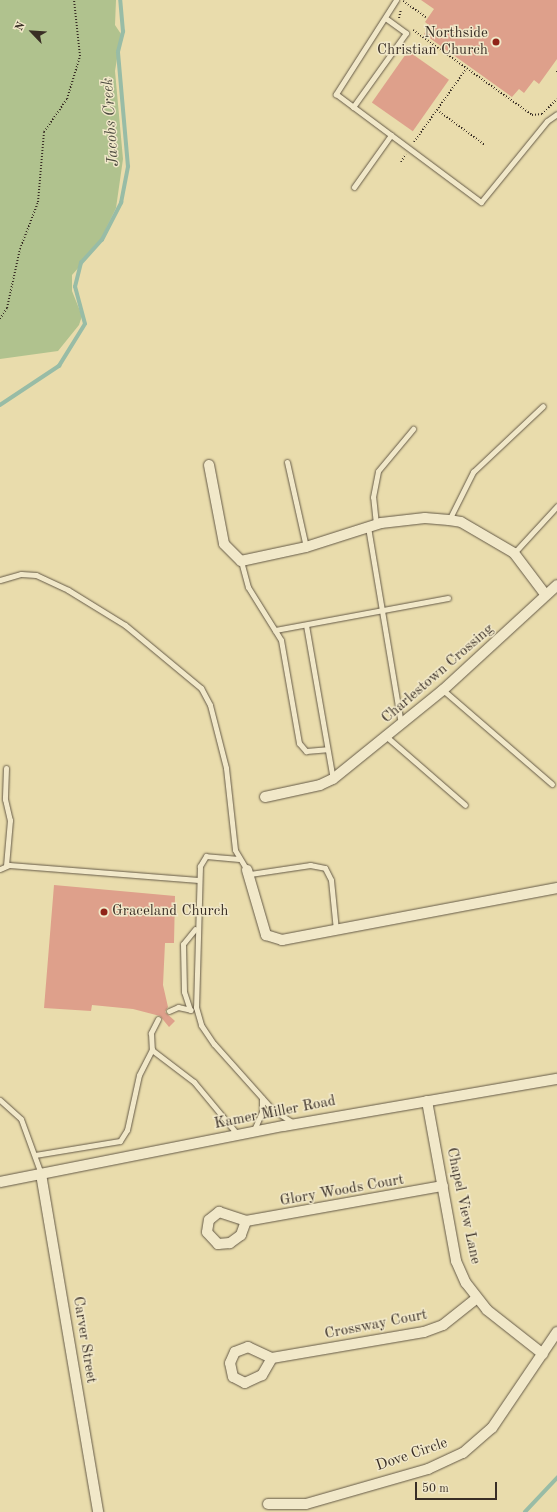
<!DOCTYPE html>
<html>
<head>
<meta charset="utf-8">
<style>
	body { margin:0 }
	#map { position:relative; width:557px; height:1512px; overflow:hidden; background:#e9dcac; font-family:"Old Standard TT",serif }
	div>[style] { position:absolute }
	.green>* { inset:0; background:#b0c28e }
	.stream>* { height:3.5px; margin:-1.75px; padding:0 1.75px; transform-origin:1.75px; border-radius:1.75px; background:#98bca6 }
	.building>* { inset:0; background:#dea08b; transform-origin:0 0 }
	.path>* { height:2px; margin-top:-1px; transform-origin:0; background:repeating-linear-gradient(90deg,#392e25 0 1px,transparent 0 3px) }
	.roads { filter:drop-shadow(0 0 1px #655a47) drop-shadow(0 0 1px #655a47) }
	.service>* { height:5px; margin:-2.5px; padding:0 2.5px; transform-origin:2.5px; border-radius:2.5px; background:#f1e8c9 }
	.minor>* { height:10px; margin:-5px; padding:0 5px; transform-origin:5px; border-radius:5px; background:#f1e8c9 }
	.dots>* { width:11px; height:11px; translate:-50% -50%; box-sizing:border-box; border:2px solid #f1e8c9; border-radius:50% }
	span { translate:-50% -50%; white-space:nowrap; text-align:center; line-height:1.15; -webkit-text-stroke:3px #f1e8c9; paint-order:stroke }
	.poi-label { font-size:15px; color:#392e25 }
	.right { translate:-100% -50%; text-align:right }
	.left { translate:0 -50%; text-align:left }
	.street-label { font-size:15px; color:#392e25 }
	.water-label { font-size:16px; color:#4c4a3f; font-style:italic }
	.north { position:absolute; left:12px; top:12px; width:40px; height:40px; -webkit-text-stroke:3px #f1e8c9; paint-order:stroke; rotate:295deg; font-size:11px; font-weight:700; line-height:16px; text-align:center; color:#392e25 }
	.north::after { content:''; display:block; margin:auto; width:14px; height:18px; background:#392e25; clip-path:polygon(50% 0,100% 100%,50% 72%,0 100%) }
	.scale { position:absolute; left:415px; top:1482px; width:82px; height:18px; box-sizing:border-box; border:2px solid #392e25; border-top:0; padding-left:5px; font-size:12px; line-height:14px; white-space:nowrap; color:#392e25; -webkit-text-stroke:3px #f1e8c9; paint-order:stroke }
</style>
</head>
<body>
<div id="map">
	<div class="green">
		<i style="clip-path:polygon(0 0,116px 0,115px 25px,121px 34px,115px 71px,123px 159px,116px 208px,97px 247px,72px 275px,72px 291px,82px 316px,79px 325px,58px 351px,0 359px)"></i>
	</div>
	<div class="stream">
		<i style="left:0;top:405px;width:71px;rotate:-33.5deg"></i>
		<i style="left:59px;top:366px;width:49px;rotate:-58.2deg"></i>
		<i style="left:85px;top:324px;width:38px;rotate:-105deg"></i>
		<i style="left:75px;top:287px;width:25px;rotate:-76deg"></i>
		<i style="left:81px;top:263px;width:31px;rotate:-48deg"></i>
		<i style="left:102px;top:240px;width:42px;rotate:-62.8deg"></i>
		<i style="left:121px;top:203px;width:37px;rotate:-79deg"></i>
		<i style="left:128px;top:167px;width:115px;rotate:-95deg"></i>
		<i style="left:118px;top:52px;width:21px;rotate:-76deg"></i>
		<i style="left:123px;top:32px;width:32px;rotate:-95deg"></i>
		<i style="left:525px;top:1512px;width:47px;rotate:-46.7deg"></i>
	</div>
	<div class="building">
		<i style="clip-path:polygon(421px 0,557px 0,557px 59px,539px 84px,534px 80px,524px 93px,519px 89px,512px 97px,424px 34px,430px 26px,425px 22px,434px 9px)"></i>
		<i style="left:408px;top:51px;width:50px;height:63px;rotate:35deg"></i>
		<i style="clip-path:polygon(54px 885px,175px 896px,174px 943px,165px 943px,163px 985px,168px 1007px,165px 1012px,175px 1021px,169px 1027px,160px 1016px,133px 1009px,92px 1005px,91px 1011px,44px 1008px)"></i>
	</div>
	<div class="path">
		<i style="left:403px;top:1px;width:28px;rotate:35deg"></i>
		<i style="left:399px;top:18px;width:9px;rotate:-77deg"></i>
		<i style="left:413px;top:30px;width:146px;rotate:35.5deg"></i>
		<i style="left:532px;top:115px;width:10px;rotate:-6deg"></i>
		<i style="left:542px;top:114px;width:21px;rotate:-45deg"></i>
		<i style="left:557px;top:71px;width:3px;rotate:90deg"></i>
		<i style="left:437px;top:110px;width:59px;rotate:36.1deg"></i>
		<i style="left:414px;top:142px;width:90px;rotate:-54.5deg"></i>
		<i style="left:401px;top:162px;width:9px;rotate:-58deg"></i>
		<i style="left:0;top:319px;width:13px;rotate:-58deg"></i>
		<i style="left:7px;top:308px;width:60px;rotate:-77.6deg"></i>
		<i style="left:20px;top:249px;width:50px;rotate:-69deg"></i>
		<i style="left:38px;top:202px;width:70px;rotate:-85.1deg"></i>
		<i style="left:44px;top:132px;width:40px;rotate:-55.1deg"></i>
		<i style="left:67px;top:99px;width:45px;rotate:-73.2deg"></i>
		<i style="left:80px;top:56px;width:56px;rotate:-96.1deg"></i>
	</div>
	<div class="roads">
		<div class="service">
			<i style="left:396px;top:0;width:112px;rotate:122.6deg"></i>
			<i style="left:336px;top:94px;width:181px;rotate:36.7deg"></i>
			<i style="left:481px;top:202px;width:104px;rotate:-50.8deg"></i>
			<i style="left:547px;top:121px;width:12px;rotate:-35deg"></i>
			<i style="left:353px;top:107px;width:91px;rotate:-54.4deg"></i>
			<i style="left:406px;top:33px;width:24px;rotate:-144deg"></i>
			<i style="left:354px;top:187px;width:64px;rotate:-54.6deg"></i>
			<i style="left:287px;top:462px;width:87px;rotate:77.4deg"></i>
			<i style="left:449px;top:520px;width:54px;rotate:-63.4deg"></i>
			<i style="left:473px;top:472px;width:96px;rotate:-43.3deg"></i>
			<i style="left:376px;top:524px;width:27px;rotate:-96deg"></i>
			<i style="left:373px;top:497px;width:26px;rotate:-79deg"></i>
			<i style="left:378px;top:471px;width:55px;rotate:-50.2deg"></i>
			<i style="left:368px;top:527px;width:200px;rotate:80.5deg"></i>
			<i style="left:514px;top:553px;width:64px;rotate:-47.5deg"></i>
			<i style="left:241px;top:561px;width:27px;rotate:75deg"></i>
			<i style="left:248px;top:587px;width:62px;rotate:58.1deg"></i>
			<i style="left:281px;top:640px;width:105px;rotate:80.1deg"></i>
			<i style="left:299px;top:743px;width:11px;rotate:49deg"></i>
			<i style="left:306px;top:751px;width:21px;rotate:-5deg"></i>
			<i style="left:0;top:580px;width:22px;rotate:-16deg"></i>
			<i style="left:21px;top:574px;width:15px;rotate:4deg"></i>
			<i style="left:36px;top:575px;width:35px;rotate:25deg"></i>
			<i style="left:68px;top:590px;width:67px;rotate:31.6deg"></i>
			<i style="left:125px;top:625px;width:99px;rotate:39.7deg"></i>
			<i style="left:201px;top:688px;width:19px;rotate:62deg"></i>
			<i style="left:210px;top:705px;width:65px;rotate:75.7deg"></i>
			<i style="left:226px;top:768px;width:82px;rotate:83.7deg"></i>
			<i style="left:235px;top:850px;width:23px;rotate:59deg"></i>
			<i style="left:306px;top:625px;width:156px;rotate:80.1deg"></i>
			<i style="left:275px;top:630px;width:176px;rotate:-10.5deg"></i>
			<i style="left:443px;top:690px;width:144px;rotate:40.8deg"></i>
			<i style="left:388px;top:738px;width:102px;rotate:41deg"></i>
			<i style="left:6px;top:768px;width:31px;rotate:92deg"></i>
			<i style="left:5px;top:799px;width:22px;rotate:77deg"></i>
			<i style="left:10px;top:820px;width:46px;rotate:95deg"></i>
			<i style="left:239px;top:859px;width:33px;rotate:-175deg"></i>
			<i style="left:206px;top:856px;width:12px;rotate:121deg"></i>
			<i style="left:200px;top:866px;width:141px;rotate:91.6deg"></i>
			<i style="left:196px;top:1007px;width:19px;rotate:74deg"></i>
			<i style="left:201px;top:1025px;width:23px;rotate:56deg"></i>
			<i style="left:214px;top:1044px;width:89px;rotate:48.2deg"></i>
			<i style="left:273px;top:1110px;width:25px;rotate:32deg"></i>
			<i style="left:0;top:869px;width:10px;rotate:-24deg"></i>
			<i style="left:9px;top:865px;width:190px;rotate:4.5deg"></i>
			<i style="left:250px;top:874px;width:61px;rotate:-8.5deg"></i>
			<i style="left:310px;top:865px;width:15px;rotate:11deg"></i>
			<i style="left:325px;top:868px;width:13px;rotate:63deg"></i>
			<i style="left:331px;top:880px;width:50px;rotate:84.3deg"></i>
			<i style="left:190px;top:1010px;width:19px;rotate:-108deg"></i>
			<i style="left:184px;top:992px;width:48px;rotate:-91.2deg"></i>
			<i style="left:183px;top:944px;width:19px;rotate:-51deg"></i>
			<i style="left:169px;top:1011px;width:10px;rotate:-24deg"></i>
			<i style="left:178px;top:1007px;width:13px;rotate:13deg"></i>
			<i style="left:158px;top:1019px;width:16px;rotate:117deg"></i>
			<i style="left:151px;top:1033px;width:17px;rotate:87deg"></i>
			<i style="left:152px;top:1050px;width:53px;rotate:37.3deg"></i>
			<i style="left:194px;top:1082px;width:69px;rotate:50.3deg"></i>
			<i style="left:0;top:1100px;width:28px;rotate:42deg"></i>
			<i style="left:21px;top:1119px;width:59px;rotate:70deg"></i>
			<i style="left:253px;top:1132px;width:22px;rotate:-66deg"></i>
			<i style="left:262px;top:1112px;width:14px;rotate:-90deg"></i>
			<i style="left:35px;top:1155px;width:86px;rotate:-9.4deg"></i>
			<i style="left:120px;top:1141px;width:13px;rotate:-58deg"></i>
			<i style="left:127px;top:1130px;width:56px;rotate:-77.7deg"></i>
			<i style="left:139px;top:1075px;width:29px;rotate:-63deg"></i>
		</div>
		<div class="minor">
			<i style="left:209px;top:465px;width:80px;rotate:79.2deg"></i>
			<i style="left:224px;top:544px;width:24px;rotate:45deg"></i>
			<i style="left:241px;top:561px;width:66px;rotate:-12.2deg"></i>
			<i style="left:306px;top:547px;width:79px;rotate:-17.7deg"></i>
			<i style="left:381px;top:523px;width:44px;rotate:-6.5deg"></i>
			<i style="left:425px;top:518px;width:24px;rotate:5deg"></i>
			<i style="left:449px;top:520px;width:12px;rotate:9deg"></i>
			<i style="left:461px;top:522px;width:61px;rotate:30.3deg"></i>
			<i style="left:514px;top:553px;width:51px;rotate:52.9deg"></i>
			<i style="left:265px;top:797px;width:56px;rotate:-12.3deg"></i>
			<i style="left:320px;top:785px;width:14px;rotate:-25deg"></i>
			<i style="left:333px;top:779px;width:141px;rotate:-39deg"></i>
			<i style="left:443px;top:690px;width:155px;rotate:-42.6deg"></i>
			<i style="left:247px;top:870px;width:68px;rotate:73.7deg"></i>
			<i style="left:266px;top:935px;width:17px;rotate:17deg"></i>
			<i style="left:282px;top:940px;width:280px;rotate:-10.7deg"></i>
			<i style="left:427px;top:1101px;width:163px;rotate:79.7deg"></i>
			<i style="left:456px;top:1261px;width:24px;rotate:66deg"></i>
			<i style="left:466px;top:1283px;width:34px;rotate:52deg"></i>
			<i style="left:487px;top:1310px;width:71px;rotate:38.2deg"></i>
			<i style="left:41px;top:1174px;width:343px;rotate:80.4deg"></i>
			<i style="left:0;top:1182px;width:289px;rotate:-11.2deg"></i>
			<i style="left:284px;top:1126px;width:277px;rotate:-9.8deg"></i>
			<i style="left:219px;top:1212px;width:28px;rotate:18deg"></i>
			<i style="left:246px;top:1221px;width:15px;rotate:110deg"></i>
			<i style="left:241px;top:1235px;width:14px;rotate:144deg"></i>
			<i style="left:230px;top:1243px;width:12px;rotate:175deg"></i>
			<i style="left:218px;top:1244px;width:16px;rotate:-133deg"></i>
			<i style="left:207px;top:1232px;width:12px;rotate:-81deg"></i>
			<i style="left:209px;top:1220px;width:13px;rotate:-39deg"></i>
			<i style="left:246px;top:1221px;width:200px;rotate:-10.1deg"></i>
			<i style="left:248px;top:1347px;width:26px;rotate:25deg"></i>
			<i style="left:272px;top:1358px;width:20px;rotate:120deg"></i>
			<i style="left:262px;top:1375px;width:19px;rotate:155deg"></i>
			<i style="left:245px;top:1383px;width:13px;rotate:-153deg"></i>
			<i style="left:233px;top:1377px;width:14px;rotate:-102deg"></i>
			<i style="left:230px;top:1363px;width:12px;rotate:-66deg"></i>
			<i style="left:235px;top:1352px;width:14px;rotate:-21deg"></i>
			<i style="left:272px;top:1358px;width:154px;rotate:-9.7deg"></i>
			<i style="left:424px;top:1332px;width:20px;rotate:-20deg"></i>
			<i style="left:443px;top:1325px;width:43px;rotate:-38.5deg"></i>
			<i style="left:268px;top:1504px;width:38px"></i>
			<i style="left:306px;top:1504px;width:127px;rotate:-16deg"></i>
			<i style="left:428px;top:1469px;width:38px;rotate:-25deg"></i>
			<i style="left:463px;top:1453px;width:38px;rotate:-41deg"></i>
			<i style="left:492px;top:1428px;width:116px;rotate:-55.9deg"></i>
		</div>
	</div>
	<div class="dots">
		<i style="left:496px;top:42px;background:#8f2418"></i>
		<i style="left:104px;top:912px;background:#8f2418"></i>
	</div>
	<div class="poi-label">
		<span class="right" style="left:488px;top:42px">Northside<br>Christian Church</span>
		<span class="left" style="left:112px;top:912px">Graceland Church</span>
	</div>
	<div class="street-label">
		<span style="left:438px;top:674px;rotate:-41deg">Charlestown Crossing</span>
		<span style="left:275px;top:1113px;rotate:-11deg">Kamer Miller Road</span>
		<span style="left:342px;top:1191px;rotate:-10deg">Glory Woods Court</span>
		<span style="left:463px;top:1206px;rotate:78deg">Chapel View Lane</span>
		<span style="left:376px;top:1325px;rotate:-11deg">Crossway Court</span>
		<span style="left:84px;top:1340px;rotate:81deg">Carver Street</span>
		<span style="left:412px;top:1455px;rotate:-19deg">Dove Circle</span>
	</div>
	<div class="water-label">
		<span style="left:111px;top:122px;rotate:-94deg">Jacobs Creek</span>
	</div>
	<div class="north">N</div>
	<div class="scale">50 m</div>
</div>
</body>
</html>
